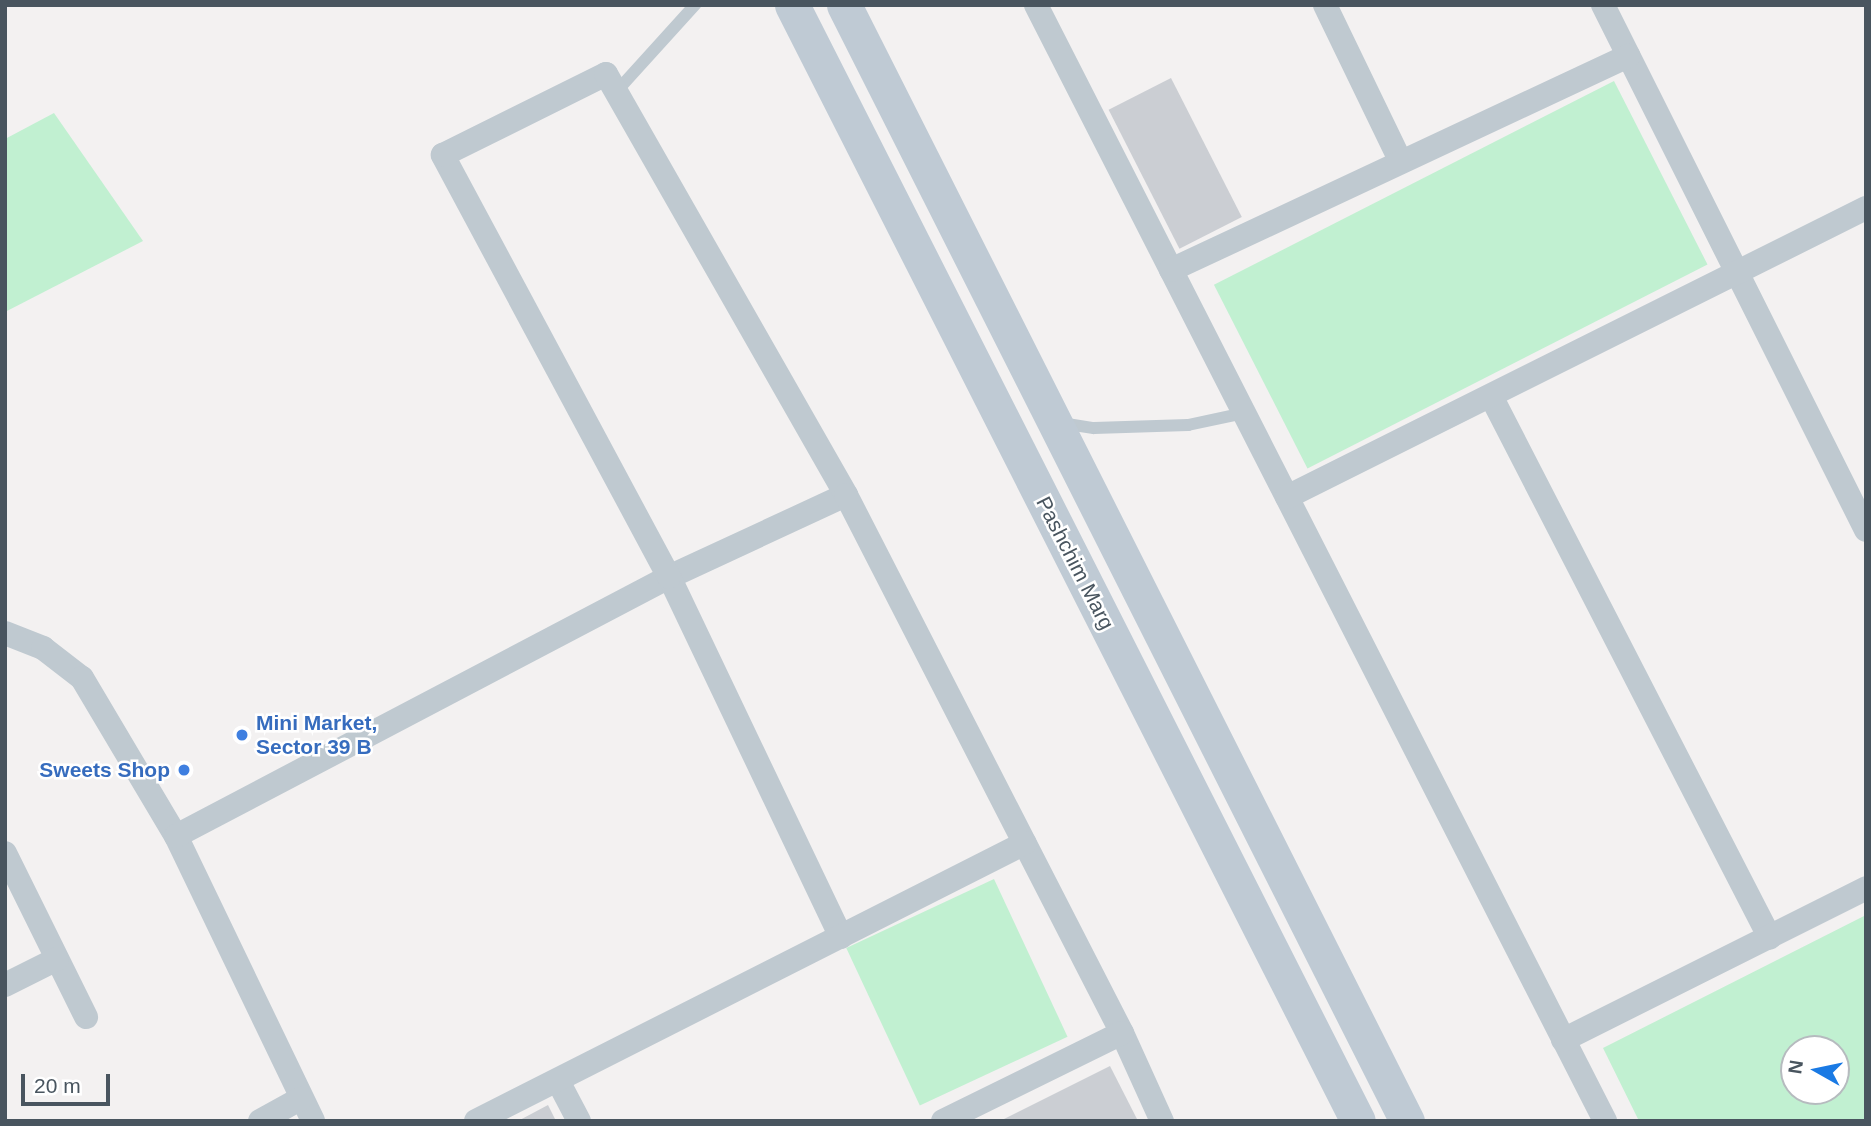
<!DOCTYPE html>
<html>
<head>
<meta charset="utf-8">
<style>
	body { margin:0 }
	#map { position:relative; width:1871px; height:1126px; overflow:hidden; background:#f3f1f1; font-family:Arial,sans-serif }
	div>[style] { position:absolute }
	.green>* { inset:0; background:#c1f0d1; transform-origin:0 0 }
	.building>* { inset:0; background:#cbced3; transform-origin:0 0 }
	.lane>* { height:12px; margin:-6px; padding:0 6px; transform-origin:6px; border-radius:6px; background:#bfc9d0 }
	.street>* { height:24px; margin:-12px; padding:0 12px; transform-origin:12px; border-radius:12px; background:#bfc9d0 }
	.secondary>* { height:35px; margin:-17.5px; padding:0 17.5px; transform-origin:17.5px; border-radius:17.5px; background:#bfcad4 }
	.dots>* { width:19px; height:19px; translate:-50% -50%; box-sizing:border-box; border:4px solid #fff; border-radius:50% }
	span { translate:-50% -50%; white-space:nowrap; text-align:center; line-height:1.15; -webkit-text-stroke:5px #fff; paint-order:stroke }
	.street-label { font-size:21px; color:#49555f }
	.shop-label { font-size:21px; color:#366cbe; font-weight:700 }
	.left { translate:0 -50%; text-align:left }
	.right { translate:-100% -50%; text-align:right }
	.frame { position:absolute; inset:0; border:7px solid #49555f; pointer-events:none }
	.north { position:absolute; left:1780px; top:1035px; width:70px; height:70px; box-sizing:border-box; background:#fff; border:2px solid #b6bbbf; border-radius:50%; rotate:279deg; font-size:19px; font-weight:700; line-height:28px; text-align:center; color:#49555f }
	.north::after { content:''; display:block; margin:auto; width:24px; height:32px; background:#1a7ae4; clip-path:polygon(50% 0,100% 100%,50% 72%,0 100%) }
	.scale { position:absolute; left:21px; top:1074px; width:89px; height:32px; box-sizing:border-box; border:4px solid #49555f; border-top:0; padding-left:9px; font-size:21px; line-height:24px; white-space:nowrap; color:#49555f; -webkit-text-stroke:5px #fff; paint-order:stroke }
</style>
</head>
<body>
<div id="map">
	<div class="green">
		<i style="left:1614px;top:81px;width:206px;height:449px;rotate:63deg"></i>
		<i style="clip-path:polygon(54px 113px,143px 241px,5px 312px,5px 139px)"></i>
		<i style="left:994px;top:879px;width:174px;height:163px;rotate:65deg"></i>
		<i style="clip-path:polygon(evenodd,1866px 915px,1866px 1121px,1639px 1121px,1603px 1048px,1866px 915px,1794px 1049px,1836px 1049px,1836px 1091px,1794px 1091px,1794px 1049px)"></i>
	</div>
	<div class="building">
		<i style="left:1171px;top:78px;width:156px;height:70px;rotate:63deg"></i>
		<i style="clip-path:polygon(1110px 1066px,1138px 1121px,1000px 1121px)"></i>
		<i style="clip-path:polygon(548px 1105px,556px 1121px,518px 1121px)"></i>
	</div>
	<div class="lane">
		<i style="left:616px;top:92px;width:118px;rotate:-47.8deg"></i>
		<i style="left:1061px;top:423px;width:33px;rotate:9deg"></i>
		<i style="left:1094px;top:428px;width:94px;rotate:-1.8deg"></i>
		<i style="left:1188px;top:425px;width:57px;rotate:-12.1deg"></i>
	</div>
	<div class="street">
		<i style="left:1036px;top:5px;width:1253px;rotate:62.98deg"></i>
		<i style="left:1325px;top:5px;width:172px;rotate:64.2deg"></i>
		<i style="left:1603px;top:5px;width:587px;rotate:63.39deg"></i>
		<i style="left:1171px;top:270px;width:505px;rotate:-25.09deg"></i>
		<i style="left:1492px;top:398px;width:607px;rotate:62.76deg"></i>
		<i style="left:1287px;top:497px;width:647px;rotate:-26.53deg"></i>
		<i style="left:5px;top:633px;width:41px;rotate:21.5deg"></i>
		<i style="left:43px;top:648px;width:49px;rotate:37.6deg"></i>
		<i style="left:82px;top:678px;width:184px;rotate:59.3deg"></i>
		<i style="left:176px;top:836px;width:316px;rotate:64.3deg"></i>
		<i style="left:176px;top:836px;width:557px;rotate:-27.72deg"></i>
		<i style="left:669px;top:577px;width:195px;rotate:-24.9deg"></i>
		<i style="left:5px;top:853px;width:183px;rotate:63.7deg"></i>
		<i style="left:841px;top:937px;width:399px;rotate:-115.5deg"></i>
		<i style="left:669px;top:577px;width:479px;rotate:-118.2deg"></i>
		<i style="left:443px;top:155px;width:182px;rotate:-26.4deg"></i>
		<i style="left:606px;top:74px;width:485px;rotate:60.3deg"></i>
		<i style="left:846px;top:495px;width:605px;rotate:62.84deg"></i>
		<i style="left:1122px;top:1033px;width:97px;rotate:65.6deg"></i>
		<i style="left:5px;top:985px;width:58px;rotate:-26.6deg"></i>
		<i style="left:1563px;top:1040px;width:339px;rotate:-26.6deg"></i>
		<i style="left:558px;top:1081px;width:45px;rotate:62.3deg"></i>
		<i style="left:260px;top:1121px;width:46px;rotate:-28.8deg"></i>
		<i style="left:476px;top:1121px;width:615px;rotate:-26.86deg"></i>
		<i style="left:943px;top:1121px;width:199px;rotate:-26.2deg"></i>
	</div>
	<div class="secondary">
		<i style="left:792px;top:5px;width:1251px;rotate:63.11deg"></i>
		<i style="left:844px;top:5px;width:1250px;rotate:63.23deg"></i>
	</div>
	<div class="dots">
		<i style="left:242px;top:735px;background:#3f7fe0"></i>
		<i style="left:184px;top:770px;background:#3f7fe0"></i>
	</div>
	<div class="street-label">
		<span style="left:1075px;top:563px;rotate:63deg">Pashchim Marg</span>
	</div>
	<div class="shop-label">
		<span class="left" style="left:256px;top:735px">Mini Market,<br>Sector 39 B</span>
		<span class="right" style="left:170px;top:770px">Sweets Shop</span>
	</div>
	<div class="frame"></div>
	<div class="north">N</div>
	<div class="scale">20 m</div>
</div>
</body>
</html>
